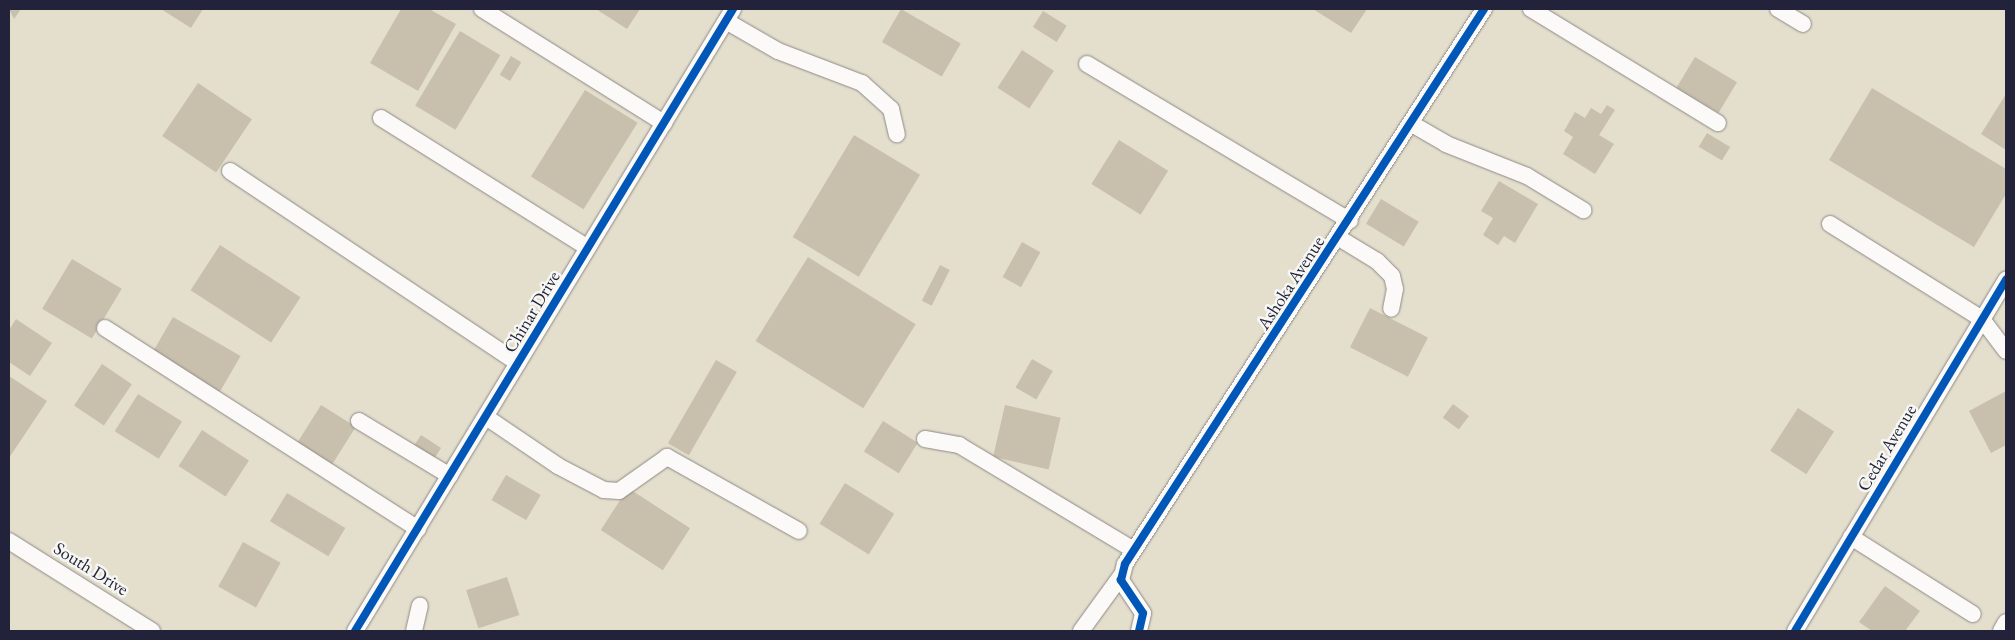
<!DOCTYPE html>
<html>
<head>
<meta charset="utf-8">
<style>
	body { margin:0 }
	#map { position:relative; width:2015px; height:640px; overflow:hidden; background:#e4decd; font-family:"EB Garamond",serif }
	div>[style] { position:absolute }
	.building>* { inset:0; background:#c9bfad; transform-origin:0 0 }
	.roads { filter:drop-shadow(0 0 1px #8d8a85) drop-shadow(0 0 1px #8d8a85) }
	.street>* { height:16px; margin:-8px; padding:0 8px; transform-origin:8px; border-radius:8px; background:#fbfaf8 }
	.cycleway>* { height:8px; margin:-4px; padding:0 4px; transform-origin:4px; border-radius:4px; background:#0057b8 }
	span { translate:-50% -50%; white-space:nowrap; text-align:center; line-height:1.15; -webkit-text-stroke:5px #f6f6f2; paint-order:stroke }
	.street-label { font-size:18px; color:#22223b }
	.frame { position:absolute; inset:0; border:10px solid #22223b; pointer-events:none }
</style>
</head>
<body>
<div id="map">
	<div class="building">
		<i style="clip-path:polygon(9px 9px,21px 9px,14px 19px)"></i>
		<i style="clip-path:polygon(161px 9px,203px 9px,191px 28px)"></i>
		<i style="clip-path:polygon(401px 9px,429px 9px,456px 24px,418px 91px,370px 63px)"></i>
		<i style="clip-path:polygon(596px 9px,640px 9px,627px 29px)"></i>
		<i style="left:901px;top:9px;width:69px;height:38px;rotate:30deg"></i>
		<i style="clip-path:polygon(1313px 9px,1367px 9px,1351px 33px)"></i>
		<i style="left:1043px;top:11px;width:28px;height:19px;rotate:32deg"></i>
		<i style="left:460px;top:31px;width:47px;height:87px;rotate:31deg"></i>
		<i style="left:1022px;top:50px;width:38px;height:45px;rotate:33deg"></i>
		<i style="left:511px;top:56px;width:12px;height:22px;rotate:31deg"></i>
		<i style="left:1695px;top:57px;width:49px;height:36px;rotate:31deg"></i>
		<i style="left:198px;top:83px;width:65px;height:64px;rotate:34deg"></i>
		<i style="clip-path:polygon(1872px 88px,2006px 169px,2006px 194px,1974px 247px,1829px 160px)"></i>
		<i style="left:585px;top:90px;width:62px;height:102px;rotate:32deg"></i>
		<i style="clip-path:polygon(2006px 94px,2006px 150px,1981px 134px)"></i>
		<i style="clip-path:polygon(1607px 105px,1615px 110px,1599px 135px,1614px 144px,1595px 174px,1563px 154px,1573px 137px,1564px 131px,1575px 112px,1585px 118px,1591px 108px,1601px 114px)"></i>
		<i style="left:1707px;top:133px;width:27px;height:16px;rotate:31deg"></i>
		<i style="left:854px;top:135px;width:77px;height:119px;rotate:31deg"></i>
		<i style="left:1119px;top:140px;width:58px;height:52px;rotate:32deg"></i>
		<i style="clip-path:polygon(1499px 181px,1538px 204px,1515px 243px,1504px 236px,1498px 245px,1483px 235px,1493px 218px,1481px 211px)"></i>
		<i style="left:1381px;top:199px;width:44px;height:29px;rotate:31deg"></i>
		<i style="left:1022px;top:242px;width:21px;height:40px;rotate:29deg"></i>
		<i style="left:220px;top:245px;width:96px;height:54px;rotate:33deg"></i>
		<i style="left:808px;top:257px;width:127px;height:99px;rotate:32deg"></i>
		<i style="left:72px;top:259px;width:58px;height:58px;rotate:31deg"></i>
		<i style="left:940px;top:265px;width:11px;height:40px;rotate:27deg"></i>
		<i style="left:1370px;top:308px;width:65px;height:44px;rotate:27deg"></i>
		<i style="left:173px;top:317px;width:78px;height:43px;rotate:30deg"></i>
		<i style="clip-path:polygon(16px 319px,52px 343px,30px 376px,9px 362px,9px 330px)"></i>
		<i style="left:1032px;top:359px;width:24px;height:33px;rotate:30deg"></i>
		<i style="left:716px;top:360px;width:24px;height:96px;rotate:30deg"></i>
		<i style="left:102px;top:364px;width:36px;height:50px;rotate:34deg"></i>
		<i style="clip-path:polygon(9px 376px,47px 401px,9px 458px)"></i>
		<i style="clip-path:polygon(2006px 391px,2006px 445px,1991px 453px,1969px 411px)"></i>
		<i style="left:138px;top:394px;width:52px;height:44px;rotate:32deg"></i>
		<i style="left:1453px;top:404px;width:20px;height:17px;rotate:37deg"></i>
		<i style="left:321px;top:405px;width:41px;height:47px;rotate:32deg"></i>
		<i style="left:1005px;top:405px;width:57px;height:53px;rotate:13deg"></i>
		<i style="left:1798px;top:408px;width:43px;height:51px;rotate:33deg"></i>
		<i style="left:883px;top:421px;width:41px;height:36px;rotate:32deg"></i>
		<i style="left:202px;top:430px;width:56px;height:43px;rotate:33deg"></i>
		<i style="left:421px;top:435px;width:24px;height:14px;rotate:33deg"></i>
		<i style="left:506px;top:475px;width:40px;height:29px;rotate:30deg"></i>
		<i style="left:845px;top:483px;width:58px;height:48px;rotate:32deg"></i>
		<i style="left:628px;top:488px;width:74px;height:50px;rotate:33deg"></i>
		<i style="left:287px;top:493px;width:68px;height:33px;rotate:31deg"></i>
		<i style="left:243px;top:542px;width:43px;height:51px;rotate:29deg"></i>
		<i style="left:507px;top:577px;width:40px;height:43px;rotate:72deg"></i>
		<i style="clip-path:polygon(1885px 586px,1920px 611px,1905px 631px,1872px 631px,1859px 622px)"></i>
	</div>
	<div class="roads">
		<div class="street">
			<i style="left:482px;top:9px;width:215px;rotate:32.1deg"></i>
			<i style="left:1531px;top:9px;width:219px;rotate:31.4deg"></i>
			<i style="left:1778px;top:9px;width:29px;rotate:31deg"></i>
			<i style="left:726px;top:21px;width:60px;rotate:30deg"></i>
			<i style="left:778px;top:51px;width:90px;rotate:20.9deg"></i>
			<i style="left:862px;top:83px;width:39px;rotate:42deg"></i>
			<i style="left:891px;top:109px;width:26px;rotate:77deg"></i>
			<i style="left:1087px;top:64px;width:306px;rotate:30.8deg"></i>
			<i style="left:381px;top:118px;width:244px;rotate:32.1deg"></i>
			<i style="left:1412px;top:124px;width:39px;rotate:30deg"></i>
			<i style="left:1446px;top:144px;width:87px;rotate:21.6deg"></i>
			<i style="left:1527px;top:176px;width:66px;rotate:31.3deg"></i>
			<i style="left:230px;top:171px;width:346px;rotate:33.7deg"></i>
			<i style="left:1830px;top:224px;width:179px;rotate:32deg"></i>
			<i style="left:1982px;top:319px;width:40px;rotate:53deg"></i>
			<i style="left:1339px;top:238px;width:44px;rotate:31.2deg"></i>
			<i style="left:1377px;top:261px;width:21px;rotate:45deg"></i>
			<i style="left:1392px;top:276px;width:13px;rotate:77deg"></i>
			<i style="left:1395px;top:289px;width:20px;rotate:101deg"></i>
			<i style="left:105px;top:328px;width:372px;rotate:32.7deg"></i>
			<i style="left:486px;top:417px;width:87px;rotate:34.2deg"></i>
			<i style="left:558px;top:466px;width:52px;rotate:27.6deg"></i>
			<i style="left:604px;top:490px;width:15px;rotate:4deg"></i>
			<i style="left:619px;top:491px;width:59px;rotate:-35.3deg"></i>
			<i style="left:667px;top:457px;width:151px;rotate:29.3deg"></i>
			<i style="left:359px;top:421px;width:106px;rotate:31.1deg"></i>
			<i style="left:925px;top:439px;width:35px;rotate:10deg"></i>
			<i style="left:959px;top:445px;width:204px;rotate:31deg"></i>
			<i style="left:1851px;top:537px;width:144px;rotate:32.3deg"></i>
			<i style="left:9px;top:541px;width:169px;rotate:32.2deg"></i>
			<i style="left:355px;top:631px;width:728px;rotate:-58.71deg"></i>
			<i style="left:414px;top:631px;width:26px;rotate:-77deg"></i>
			<i style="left:1081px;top:631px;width:68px;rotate:-54deg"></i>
			<i style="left:1139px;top:631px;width:18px;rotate:-77deg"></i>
			<i style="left:1143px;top:613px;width:40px;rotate:-124deg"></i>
			<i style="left:1121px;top:580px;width:16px;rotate:-76deg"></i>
			<i style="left:1125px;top:564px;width:661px;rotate:-57.1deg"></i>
			<i style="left:1795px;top:631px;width:410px;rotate:-59deg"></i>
			<i style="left:2001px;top:631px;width:10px;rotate:-61deg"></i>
		</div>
	</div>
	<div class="cycleway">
		<i style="left:355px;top:631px;width:728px;rotate:-58.71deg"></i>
		<i style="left:1139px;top:631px;width:18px;rotate:-77deg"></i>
		<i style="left:1143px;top:613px;width:40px;rotate:-124deg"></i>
		<i style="left:1121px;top:580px;width:16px;rotate:-76deg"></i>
		<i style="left:1125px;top:564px;width:661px;rotate:-57.1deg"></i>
		<i style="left:1795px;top:631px;width:410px;rotate:-59deg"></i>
	</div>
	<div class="street-label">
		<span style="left:1291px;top:283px;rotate:-57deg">Ashoka Avenue</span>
		<span style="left:532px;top:312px;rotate:-59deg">Chinar Drive</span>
		<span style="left:1887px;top:448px;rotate:-59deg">Cedar Avenue</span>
		<span style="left:91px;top:569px;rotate:32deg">South Drive</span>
	</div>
	<div class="frame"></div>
</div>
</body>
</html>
